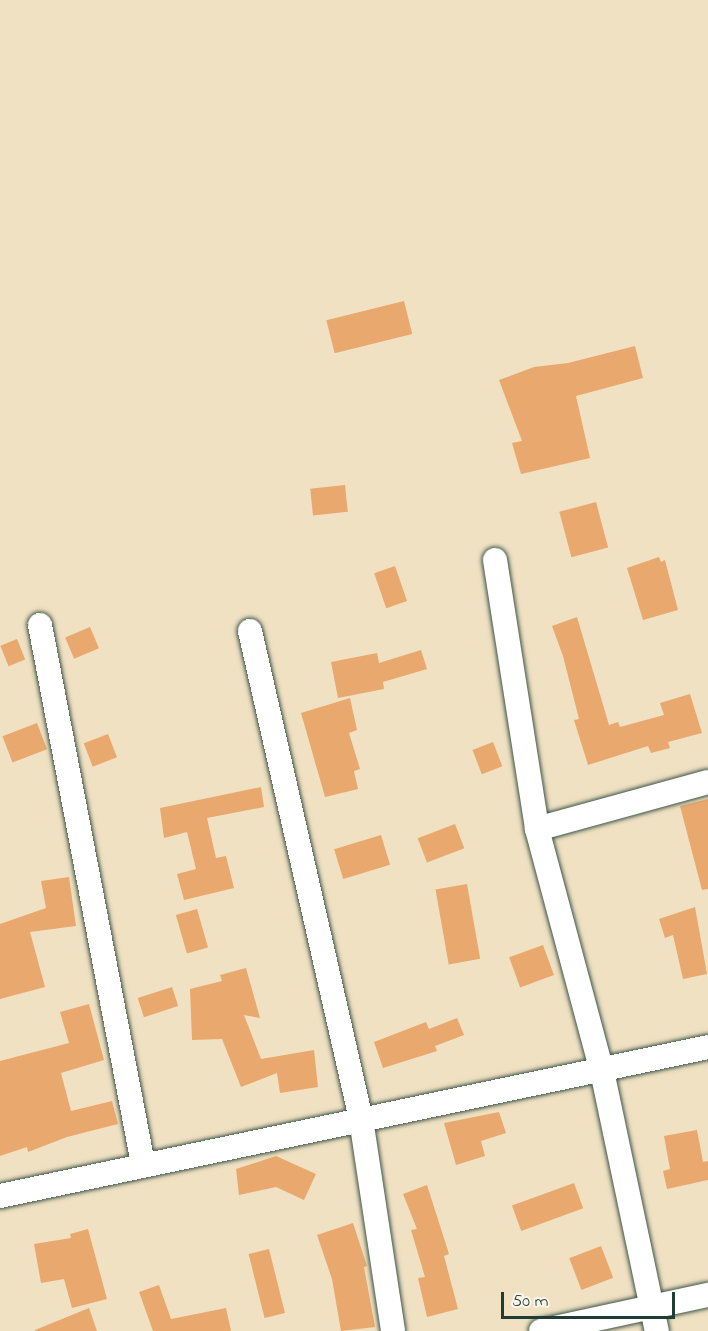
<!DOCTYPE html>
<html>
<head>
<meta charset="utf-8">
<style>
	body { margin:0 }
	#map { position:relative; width:708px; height:1331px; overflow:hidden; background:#f0e1c2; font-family:"Indie Flower",sans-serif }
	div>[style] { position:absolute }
	.building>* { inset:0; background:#e9a86e; transform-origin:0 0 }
	.roads { filter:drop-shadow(0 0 2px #3e5649) drop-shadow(0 0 2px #3e5649) }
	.minor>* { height:24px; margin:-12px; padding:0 12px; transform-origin:12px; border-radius:12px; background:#fff }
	span { translate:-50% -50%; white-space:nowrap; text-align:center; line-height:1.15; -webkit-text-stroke:5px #fbf7ec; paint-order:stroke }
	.scale { position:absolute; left:501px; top:1292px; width:174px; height:27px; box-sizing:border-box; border:3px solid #1f3d34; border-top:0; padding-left:8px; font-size:18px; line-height:21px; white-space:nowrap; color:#1f3d34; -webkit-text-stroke:4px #fbf7ec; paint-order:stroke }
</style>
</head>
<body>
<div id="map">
	<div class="building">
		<i style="left:404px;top:301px;width:34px;height:80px;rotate:76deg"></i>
		<i style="clip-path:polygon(635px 346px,643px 378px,576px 396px,590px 458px,521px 474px,512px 443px,522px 441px,499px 380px,534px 367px,568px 363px)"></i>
		<i style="left:345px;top:485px;width:27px;height:35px;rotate:84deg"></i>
		<i style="left:596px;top:502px;width:47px;height:38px;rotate:75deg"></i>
		<i style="clip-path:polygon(659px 557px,661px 562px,665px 560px,678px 610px,643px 620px,627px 568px)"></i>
		<i style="left:395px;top:566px;width:37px;height:22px;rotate:71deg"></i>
		<i style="clip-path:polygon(577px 617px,609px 725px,618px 722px,620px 727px,664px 715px,660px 703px,690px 694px,702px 733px,668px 742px,670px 748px,651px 753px,648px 746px,588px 765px,574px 720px,579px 719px,563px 656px,552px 626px)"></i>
		<i style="left:90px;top:627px;width:23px;height:27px;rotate:67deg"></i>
		<i style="left:17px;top:639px;width:22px;height:18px;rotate:68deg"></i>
		<i style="clip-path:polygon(421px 650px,427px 669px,383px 682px,384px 689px,338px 698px,331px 662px,377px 653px,379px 663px)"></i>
		<i style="clip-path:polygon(350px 698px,357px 730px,349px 733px,360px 769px,354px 771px,358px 789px,325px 797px,301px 713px)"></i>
		<i style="left:37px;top:723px;width:28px;height:37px;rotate:69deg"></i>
		<i style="left:108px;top:734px;width:25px;height:26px;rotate:69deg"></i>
		<i style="left:493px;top:742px;width:26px;height:22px;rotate:69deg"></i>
		<i style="clip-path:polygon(261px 787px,264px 807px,207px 818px,216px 858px,226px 856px,234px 888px,184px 900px,177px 874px,196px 869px,187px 832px,164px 838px,160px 808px)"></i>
		<i style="clip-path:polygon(708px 799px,708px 889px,702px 890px,680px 806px)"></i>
		<i style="left:455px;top:824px;width:26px;height:40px;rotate:69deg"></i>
		<i style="left:381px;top:835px;width:31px;height:49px;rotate:73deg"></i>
		<i style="clip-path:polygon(69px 877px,76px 926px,30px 932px,45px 987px,0 999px,0 924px,46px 908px,41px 881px)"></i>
		<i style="left:467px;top:884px;width:76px;height:32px;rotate:80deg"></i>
		<i style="clip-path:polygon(695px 907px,707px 974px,683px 979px,673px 935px,665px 938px,659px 919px)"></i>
		<i style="left:197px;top:909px;width:40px;height:22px;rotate:74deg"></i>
		<i style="left:543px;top:945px;width:32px;height:36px;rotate:70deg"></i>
		<i style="clip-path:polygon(246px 968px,260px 1018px,244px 1015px,261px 1059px,314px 1050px,318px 1087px,280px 1093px,277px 1073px,241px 1087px,222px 1039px,192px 1040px,190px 989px,222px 981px,220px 975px)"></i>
		<i style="left:172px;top:987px;width:20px;height:36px;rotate:72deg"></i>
		<i style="clip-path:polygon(89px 1004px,104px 1060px,61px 1073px,71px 1111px,112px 1101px,118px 1124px,67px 1137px,28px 1152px,27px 1147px,0 1156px,0 1061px,69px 1043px,60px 1012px)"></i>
		<i style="clip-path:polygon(457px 1018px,464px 1035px,435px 1046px,437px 1051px,383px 1068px,374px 1042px,426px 1022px,429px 1029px)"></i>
		<i style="clip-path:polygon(499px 1112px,506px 1133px,481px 1141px,485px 1156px,456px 1165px,444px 1123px)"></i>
		<i style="clip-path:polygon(697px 1130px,703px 1162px,708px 1161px,708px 1180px,667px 1189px,663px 1171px,670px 1169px,664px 1136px)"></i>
		<i style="clip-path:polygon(276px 1156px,316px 1174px,304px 1200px,276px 1187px,239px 1195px,236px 1169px)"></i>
		<i style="left:574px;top:1183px;width:27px;height:66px;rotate:70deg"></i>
		<i style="clip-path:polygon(427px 1185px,449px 1254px,444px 1256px,458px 1309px,427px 1317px,418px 1278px,425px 1277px,411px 1230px,417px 1229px,403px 1194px)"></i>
		<i style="clip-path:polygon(353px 1223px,367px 1266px,364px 1267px,375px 1327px,341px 1331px,332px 1279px,317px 1235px)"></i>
		<i style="clip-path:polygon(88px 1229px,107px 1299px,72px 1308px,64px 1279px,41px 1283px,34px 1244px,71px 1238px,70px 1234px)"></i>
		<i style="left:601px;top:1246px;width:34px;height:34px;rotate:69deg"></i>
		<i style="left:269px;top:1249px;width:66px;height:21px;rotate:76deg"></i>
		<i style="clip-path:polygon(159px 1285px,171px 1319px,226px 1308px,231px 1331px,153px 1331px,139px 1292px)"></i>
		<i style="clip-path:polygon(89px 1308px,97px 1331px,35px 1331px,35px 1330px)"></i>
	</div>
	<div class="roads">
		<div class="minor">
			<i style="left:495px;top:560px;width:272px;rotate:81.1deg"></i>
			<i style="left:537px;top:829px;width:251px;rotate:75deg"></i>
			<i style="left:602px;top:1071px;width:266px;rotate:78.1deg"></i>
			<i style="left:40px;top:625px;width:549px;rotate:79.18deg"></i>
			<i style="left:250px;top:631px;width:500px;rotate:77.19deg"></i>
			<i style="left:361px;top:1119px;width:214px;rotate:81.4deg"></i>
			<i style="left:537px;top:829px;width:177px;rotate:-15.4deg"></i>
			<i style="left:0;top:1196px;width:724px;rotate:-11.88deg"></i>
			<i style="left:541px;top:1331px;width:171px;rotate:-12.2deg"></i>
		</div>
	</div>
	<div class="scale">50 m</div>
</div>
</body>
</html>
